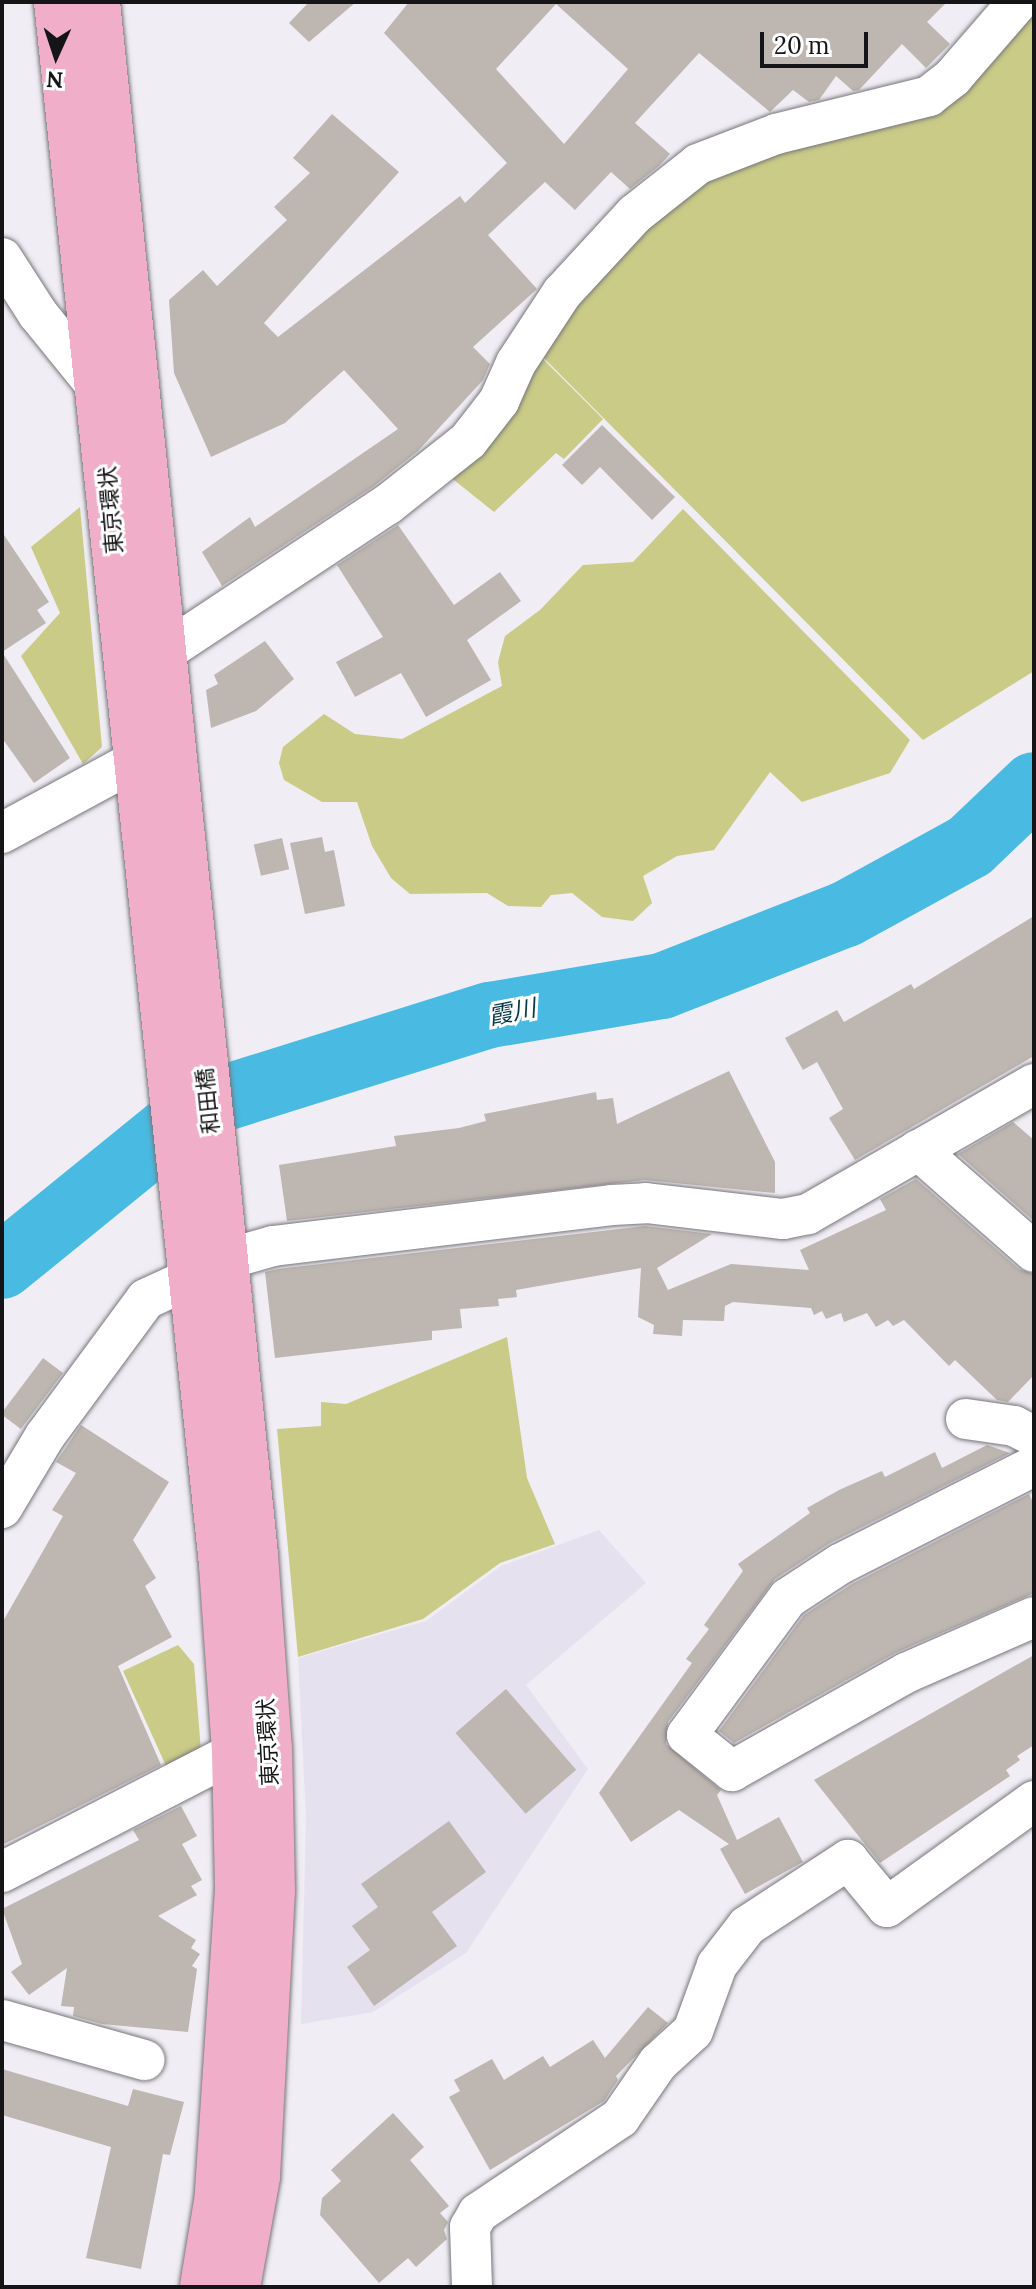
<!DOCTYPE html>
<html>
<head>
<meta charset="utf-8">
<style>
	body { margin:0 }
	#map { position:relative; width:1036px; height:2289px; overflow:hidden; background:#f0edf4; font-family:Lora,"Noto Sans JP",serif }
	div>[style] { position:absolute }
	.built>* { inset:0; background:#e6e1ef }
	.green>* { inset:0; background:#c9cb87 }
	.river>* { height:66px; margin:-33px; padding:0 33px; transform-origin:33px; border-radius:33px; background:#49bae1 }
	.building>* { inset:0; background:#bdb6b1; transform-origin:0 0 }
	.roads { filter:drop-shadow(0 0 2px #78757b) drop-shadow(0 0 2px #78757b) }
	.minor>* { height:40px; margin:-20px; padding:0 20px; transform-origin:20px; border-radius:20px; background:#fff }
	.trunk>* { height:44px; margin:-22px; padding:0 22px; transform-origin:22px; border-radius:22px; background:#f0aec8 }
	span { translate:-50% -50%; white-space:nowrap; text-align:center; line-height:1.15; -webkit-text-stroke:6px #fff; paint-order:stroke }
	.street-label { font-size:22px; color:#151416 }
	.water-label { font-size:24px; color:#073b4b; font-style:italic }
	.frame { position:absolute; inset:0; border:4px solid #151416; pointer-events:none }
	.north { position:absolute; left:16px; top:16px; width:80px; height:80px; -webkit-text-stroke:6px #fff; paint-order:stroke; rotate:183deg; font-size:22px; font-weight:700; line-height:32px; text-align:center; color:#151416 }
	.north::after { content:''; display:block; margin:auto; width:28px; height:36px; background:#151416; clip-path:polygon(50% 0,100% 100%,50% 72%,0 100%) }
	.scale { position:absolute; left:760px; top:32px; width:108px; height:36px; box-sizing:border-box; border:4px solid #151416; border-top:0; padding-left:10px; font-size:24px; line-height:28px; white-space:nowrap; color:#151416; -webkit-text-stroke:6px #fff; paint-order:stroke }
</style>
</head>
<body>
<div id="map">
	<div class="built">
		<i style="clip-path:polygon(599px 1530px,646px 1583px,526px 1685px,588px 1769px,466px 1953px,373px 2012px,301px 2024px,306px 1817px,298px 1658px,426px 1621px,501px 1566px)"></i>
	</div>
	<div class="green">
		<i style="clip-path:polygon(1034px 2px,1034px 671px,923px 740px,540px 354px,580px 292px,697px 174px,910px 115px)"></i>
		<i style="clip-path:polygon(539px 355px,603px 419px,564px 459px,556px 453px,494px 512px,449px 476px)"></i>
		<i style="clip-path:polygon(80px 507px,102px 747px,83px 764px,21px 656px,60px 613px,31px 547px)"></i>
		<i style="clip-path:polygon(683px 509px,910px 740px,890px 773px,802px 802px,770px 772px,714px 850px,677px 856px,643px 876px,652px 903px,633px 921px,602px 917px,572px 893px,551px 895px,541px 907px,508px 906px,487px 893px,410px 894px,391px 878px,372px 846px,357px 802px,322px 802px,284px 780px,279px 763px,283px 747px,324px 714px,355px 734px,402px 739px,502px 686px,498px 662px,505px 636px,540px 610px,583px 565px,633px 562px)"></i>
		<i style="clip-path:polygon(507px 1337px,527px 1478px,555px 1544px,500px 1563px,423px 1619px,298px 1657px,277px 1429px,321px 1426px,321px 1402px,346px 1404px)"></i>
		<i style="clip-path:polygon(178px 1645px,194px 1664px,201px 1751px,167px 1768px,123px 1671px)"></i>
	</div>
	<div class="river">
		<i style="left:2px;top:1266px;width:254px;rotate:-39.1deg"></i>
		<i style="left:199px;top:1106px;width:305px;rotate:-17.4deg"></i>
		<i style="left:490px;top:1015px;width:174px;rotate:-9.6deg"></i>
		<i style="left:662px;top:986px;width:198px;rotate:-21.4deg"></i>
		<i style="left:846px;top:914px;width:141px;rotate:-28.7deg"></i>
		<i style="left:970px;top:846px;width:88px;rotate:-43.6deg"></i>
	</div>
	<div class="building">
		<i style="clip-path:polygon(309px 2px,356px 2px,309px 42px,289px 23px)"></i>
		<i style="clip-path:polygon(evenodd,409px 2px,947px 2px,927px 22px,950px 44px,926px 68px,902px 44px,859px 90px,853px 91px,836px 76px,819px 100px,809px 102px,793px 90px,770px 112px,699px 53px,635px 123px,670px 154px,660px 165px,630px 189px,611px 172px,575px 210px,545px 182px,488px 235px,537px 289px,473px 347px,490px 364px,483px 380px,418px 451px,374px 486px,222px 586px,202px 552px,250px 517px,255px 527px,398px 429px,344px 370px,285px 423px,211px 457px,174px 373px,169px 300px,203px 270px,217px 286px,287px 220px,274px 207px,310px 173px,293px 158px,332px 114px,399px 172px,264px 323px,278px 337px,460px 196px,465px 203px,507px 163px,384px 33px,409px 2px,556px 4px,628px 69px,564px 144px,496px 69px,556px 4px)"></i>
		<i style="clip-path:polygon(602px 425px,675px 497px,652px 520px,600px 467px,582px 485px,562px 465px)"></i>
		<i style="clip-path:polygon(398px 525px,454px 605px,500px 572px,521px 601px,467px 640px,491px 680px,426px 717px,401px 673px,355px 697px,336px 662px,383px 637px,337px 565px)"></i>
		<i style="clip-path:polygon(2px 532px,49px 602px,37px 610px,46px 623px,2px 652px,70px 758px,34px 783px,2px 738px)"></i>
		<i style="clip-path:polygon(265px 641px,294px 679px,256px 711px,211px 728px,206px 690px,218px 684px,214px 675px)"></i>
		<i style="clip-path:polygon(322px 837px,325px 852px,334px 850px,345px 906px,305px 914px,290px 843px)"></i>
		<i style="left:282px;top:838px;width:32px;height:29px;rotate:77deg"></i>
		<i style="clip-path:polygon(1034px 916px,1034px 1056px,855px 1160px,829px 1118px,843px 1109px,817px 1062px,803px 1070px,785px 1038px,837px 1010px,844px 1022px,911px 984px,914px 989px)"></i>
		<i style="clip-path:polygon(729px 1071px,775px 1162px,775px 1193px,645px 1180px,287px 1221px,279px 1165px,396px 1146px,394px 1136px,459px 1128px,486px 1121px,484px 1114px,596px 1092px,597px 1100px,613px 1098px,617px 1124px)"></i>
		<i style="clip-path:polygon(1013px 1122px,1034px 1140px,1034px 1221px,958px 1154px)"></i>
		<i style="clip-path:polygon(916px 1179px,1019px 1269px,1034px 1274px,1034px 1375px,1008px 1402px,997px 1400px,955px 1360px,949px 1366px,904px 1320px,893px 1326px,888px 1320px,876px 1327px,867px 1313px,844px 1322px,841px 1313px,826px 1319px,822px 1311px,814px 1315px,811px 1308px,733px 1302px,725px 1306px,724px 1321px,683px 1320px,682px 1336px,653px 1334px,654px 1325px,638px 1317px,641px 1268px,516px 1290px,517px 1297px,498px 1299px,499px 1306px,460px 1309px,462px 1328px,432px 1331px,432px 1340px,275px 1358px,265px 1272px,278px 1269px,645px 1226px,712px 1234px,657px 1268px,668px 1290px,731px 1264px,809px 1270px,800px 1250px,886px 1210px,880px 1199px)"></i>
		<i style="left:43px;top:1358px;width:25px;height:70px;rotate:37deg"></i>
		<i style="clip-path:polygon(81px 1425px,169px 1482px,133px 1540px,156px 1578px,145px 1586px,172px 1637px,118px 1666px,161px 1765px,2px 1845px,2px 1623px,63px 1516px,52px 1510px,76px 1473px,56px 1462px)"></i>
		<i style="clip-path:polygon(987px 1445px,1010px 1453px,830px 1543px,775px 1579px,668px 1722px,666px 1744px,721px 1790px,717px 1795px,737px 1840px,779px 1817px,803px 1862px,745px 1894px,720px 1849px,729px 1844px,679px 1810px,631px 1842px,599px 1793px,692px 1663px,686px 1659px,709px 1629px,704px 1625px,743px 1571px,738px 1564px,810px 1513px,807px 1508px,839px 1490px,882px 1471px,885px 1477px,935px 1452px,942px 1468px)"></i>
		<i style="clip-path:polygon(1029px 1494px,1034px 1504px,1034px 1593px,895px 1653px,734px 1743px,719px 1731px,804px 1615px,852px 1584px)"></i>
		<i style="clip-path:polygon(1034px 1655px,1034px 1745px,1017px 1756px,1020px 1760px,1006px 1770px,1010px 1776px,880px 1863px,814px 1780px)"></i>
		<i style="left:506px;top:1689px;width:107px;height:67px;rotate:49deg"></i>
		<i style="clip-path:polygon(181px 1806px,197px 1836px,182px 1844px,202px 1880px,191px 1886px,197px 1895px,158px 1916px,196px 1940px,191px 1948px,200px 1954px,192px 1966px,197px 1969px,188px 2032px,102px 2024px,73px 2016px,74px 2007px,61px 2006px,67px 1968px,29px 1995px,11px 1972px,22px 1964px,2px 1909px,139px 1840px,133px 1830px)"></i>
		<i style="clip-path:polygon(449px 1821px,486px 1872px,432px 1912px,457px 1946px,374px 2006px,347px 1967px,370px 1950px,352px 1926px,378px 1907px,361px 1884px)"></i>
		<i style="clip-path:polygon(648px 2007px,668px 2023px,616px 2076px,618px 2080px,604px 2101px,490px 2170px,449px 2097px,460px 2091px,454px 2080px,492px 2059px,504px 2080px,543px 2056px,550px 2067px,593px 2040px,605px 2058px)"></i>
		<i style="clip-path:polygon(2px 2069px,128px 2106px,133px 2089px,184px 2102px,170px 2155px,163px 2154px,141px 2269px,86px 2258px,111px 2147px,2px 2115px)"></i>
		<i style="clip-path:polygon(393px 2113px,424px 2147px,410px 2160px,449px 2206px,440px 2213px,448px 2222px,444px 2230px,447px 2239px,416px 2267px,408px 2258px,379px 2283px,320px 2215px,322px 2198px,341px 2181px,331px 2170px)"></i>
	</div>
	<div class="roads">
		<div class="minor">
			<i style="left:2px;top:258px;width:67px;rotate:57.3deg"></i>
			<i style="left:38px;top:314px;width:97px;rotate:50.9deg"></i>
			<i style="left:163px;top:653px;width:268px;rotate:-33.5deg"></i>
			<i style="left:387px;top:505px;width:103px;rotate:-38.3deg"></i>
			<i style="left:468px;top:441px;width:51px;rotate:-52.2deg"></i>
			<i style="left:499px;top:401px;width:42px;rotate:-65.9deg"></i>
			<i style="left:516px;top:363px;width:84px;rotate:-56.7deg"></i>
			<i style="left:562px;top:293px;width:108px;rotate:-47.3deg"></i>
			<i style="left:635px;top:214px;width:80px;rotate:-38.4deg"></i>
			<i style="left:698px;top:164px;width:84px;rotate:-21deg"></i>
			<i style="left:776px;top:134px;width:158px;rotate:-13.9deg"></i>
			<i style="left:929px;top:96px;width:31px;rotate:-38deg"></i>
			<i style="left:953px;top:77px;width:99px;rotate:-49.1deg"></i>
			<i style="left:2px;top:833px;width:151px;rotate:-28.4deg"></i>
			<i style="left:918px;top:1150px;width:154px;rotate:41.3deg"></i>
			<i style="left:224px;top:1260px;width:51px;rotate:-15.9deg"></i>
			<i style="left:273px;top:1246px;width:341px;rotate:-6.9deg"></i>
			<i style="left:612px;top:1205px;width:34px;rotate:-3deg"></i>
			<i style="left:646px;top:1203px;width:138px;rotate:6.7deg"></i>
			<i style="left:783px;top:1219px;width:25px;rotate:-11deg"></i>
			<i style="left:808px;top:1214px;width:261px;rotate:-29.9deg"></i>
			<i style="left:966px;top:1419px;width:49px;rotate:8.3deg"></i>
			<i style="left:1014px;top:1426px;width:22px;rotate:27deg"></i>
			<i style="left:1034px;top:1466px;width:217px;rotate:153.2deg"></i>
			<i style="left:840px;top:1564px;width:62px;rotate:146.8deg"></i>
			<i style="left:788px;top:1598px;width:170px;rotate:126.4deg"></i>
			<i style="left:687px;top:1735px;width:58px;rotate:38.7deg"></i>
			<i style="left:732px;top:1771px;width:200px;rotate:-29.4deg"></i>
			<i style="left:906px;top:1673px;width:140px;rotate:-23.6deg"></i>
			<i style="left:2px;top:1508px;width:84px;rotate:-59.2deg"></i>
			<i style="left:45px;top:1436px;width:170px;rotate:-53.6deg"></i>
			<i style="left:146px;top:1299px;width:45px;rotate:-24.9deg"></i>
			<i style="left:2px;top:1872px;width:261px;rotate:-27.2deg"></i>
			<i style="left:2px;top:2020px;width:148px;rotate:15.7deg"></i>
			<i style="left:472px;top:2287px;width:60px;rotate:-91.9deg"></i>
			<i style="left:470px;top:2227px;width:16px;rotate:-60deg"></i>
			<i style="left:478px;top:2213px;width:171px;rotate:-33.8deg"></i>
			<i style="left:620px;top:2118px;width:67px;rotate:-55.4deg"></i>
			<i style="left:658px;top:2063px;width:47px;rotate:-42.4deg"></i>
			<i style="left:693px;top:2031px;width:70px;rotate:-70deg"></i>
			<i style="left:717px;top:1965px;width:49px;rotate:-52.4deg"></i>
			<i style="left:747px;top:1926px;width:121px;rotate:-33.2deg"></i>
			<i style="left:848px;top:1860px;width:61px;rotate:50.3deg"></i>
			<i style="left:887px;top:1907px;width:181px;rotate:-35.8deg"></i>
		</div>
		<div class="trunk">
			<i style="left:56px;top:2px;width:1572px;rotate:83.97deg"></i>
			<i style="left:221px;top:1565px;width:188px;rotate:86deg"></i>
			<i style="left:234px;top:1753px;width:137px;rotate:88.7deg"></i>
			<i style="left:237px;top:1890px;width:306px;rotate:93.8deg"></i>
			<i style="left:217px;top:2195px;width:93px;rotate:99.3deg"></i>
			<i style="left:98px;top:2px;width:1561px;rotate:84.19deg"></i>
			<i style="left:256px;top:1555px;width:194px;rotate:85.9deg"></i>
			<i style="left:270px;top:1748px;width:142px;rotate:88.8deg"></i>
			<i style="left:273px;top:1890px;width:287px;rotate:93deg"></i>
			<i style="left:258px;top:2177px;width:112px;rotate:100.3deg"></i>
		</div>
	</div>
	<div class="street-label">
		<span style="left:111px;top:510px;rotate:-95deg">東京環状</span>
		<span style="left:208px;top:1101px;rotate:-96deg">和田橋</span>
		<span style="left:268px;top:1742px;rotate:-93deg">東京環状</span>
	</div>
	<div class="water-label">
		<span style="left:512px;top:1012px;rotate:-11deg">霞川</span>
	</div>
	<div class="frame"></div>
	<div class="north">N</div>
	<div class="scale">20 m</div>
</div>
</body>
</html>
